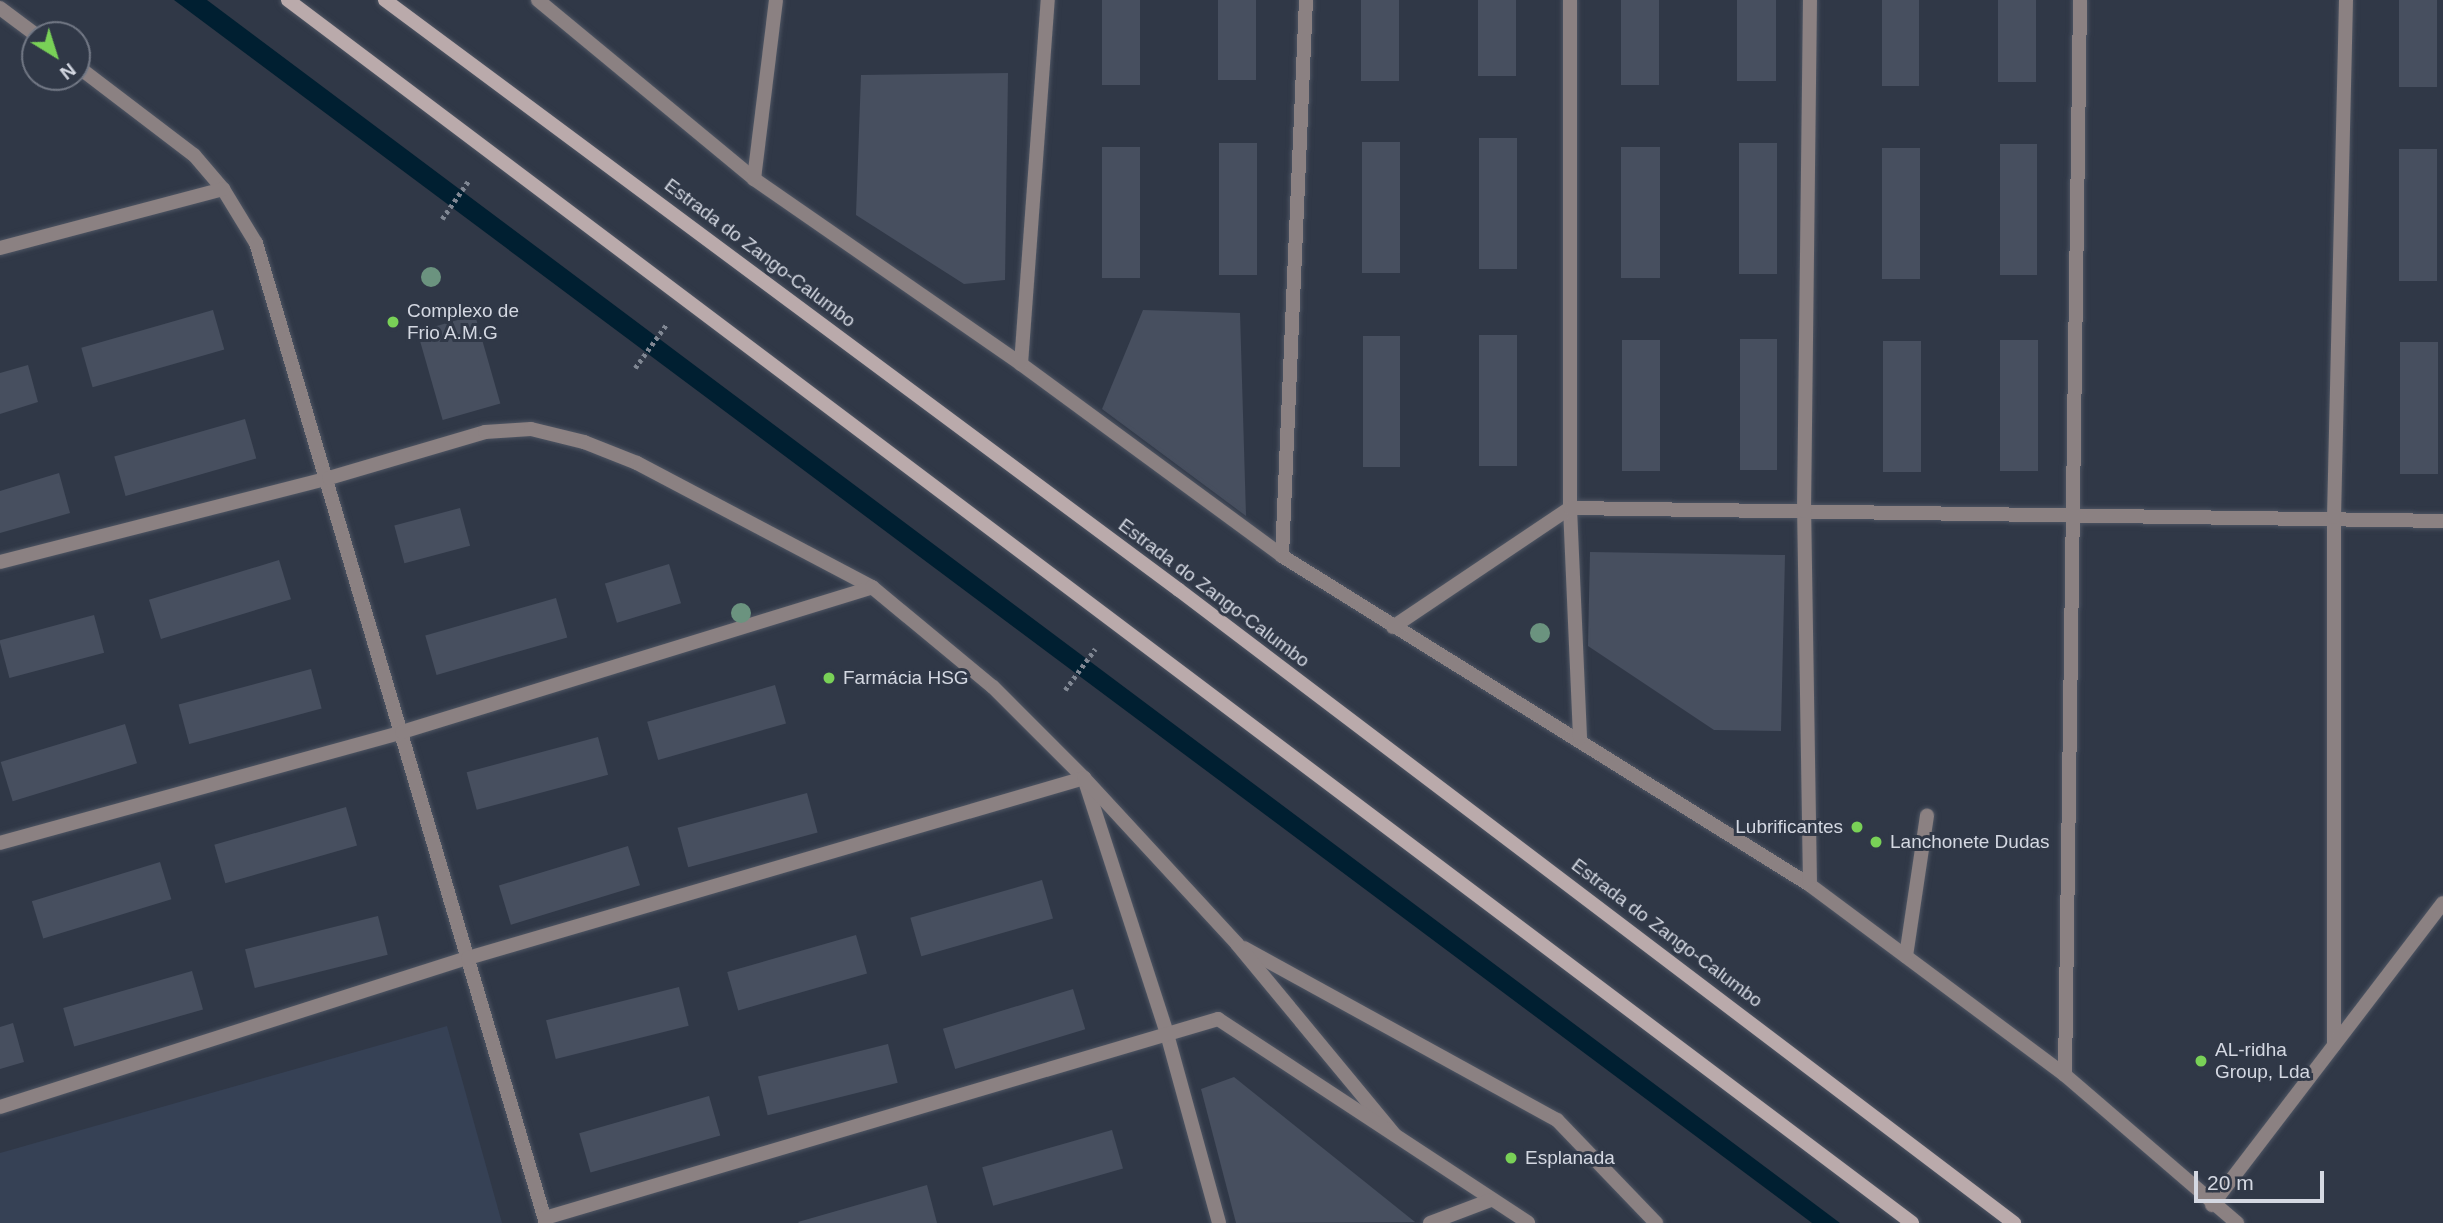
<!DOCTYPE html>
<html>
<head>
<meta charset="utf-8">
<style>
	body { margin:0 }
	#map { position:relative; width:2443px; height:1223px; overflow:hidden; background:#303847; font-family:Arial,sans-serif }
	div>[style] { position:absolute }
	.built>* { inset:0; background:#364155 }
	.water>* { inset:0; background:#001f31 }
	.building>* { inset:0; background:#474f5f; transform-origin:0 0 }
	.path>* { height:4.5px; margin-top:-2.25px; transform-origin:0; background:repeating-linear-gradient(90deg,#808793 0 3.5px,transparent 0 7px) }
	.roads { filter:drop-shadow(0 0 2px #4e5563) drop-shadow(0 0 2px #4e5563) }
	.service>* { height:14px; margin:-7px; padding:0 7px; transform-origin:7px; border-radius:7px; background:#8b8182 }
	.minor>* { height:14px; margin:-7px; padding:0 7px; transform-origin:7px; border-radius:7px; background:#8b8182 }
	.secondary>* { height:14px; margin:-7px; padding:0 7px; transform-origin:7px; border-radius:7px; background:#baaaab }
	.trees>* { width:20px; height:20px; margin:-10px; border-radius:50%; background:#6b937f }
	.dots>* { width:19px; height:19px; translate:-50% -50%; box-sizing:border-box; border:4px solid #303847; border-radius:50% }
	span { translate:-50% -50%; white-space:nowrap; text-align:center; line-height:1.15; -webkit-text-stroke:6px #303847; paint-order:stroke }
	.street-label { font-size:19px; color:#d4d8e2 }
	.poi-label { font-size:19px; color:#d4d8e2 }
	.left { translate:0 -50%; text-align:left }
	.right { translate:-100% -50%; text-align:right }
	.north { position:absolute; left:21px; top:21px; width:70px; height:70px; box-sizing:border-box; background:#303847; border:2px solid #727885; border-radius:50%; rotate:142deg; font-size:19px; font-weight:700; line-height:28px; text-align:center; color:#d4d8e2 }
	.north::after { content:''; display:block; margin:auto; width:24px; height:32px; background:#79d157; clip-path:polygon(50% 0,100% 100%,50% 72%,0 100%) }
	.scale { position:absolute; left:2194px; top:1171px; width:130px; height:32px; box-sizing:border-box; border:4px solid #d4d8e2; border-top:0; padding-left:9px; font-size:21px; line-height:24px; white-space:nowrap; color:#d4d8e2; -webkit-text-stroke:5px #303847; paint-order:stroke }
</style>
</head>
<body>
<div id="map">
	<div class="built">
		<i style="clip-path:polygon(447px 1026px,502px 1223px,0 1223px,0 1153px)"></i>
	</div>
	<div class="water">
		<i style="clip-path:polygon(174px 0,207px 0,1840px 1223px,1812px 1223px)"></i>
	</div>
	<div class="building">
		<i style="left:1102px;top:0;width:38px;height:85px"></i>
		<i style="left:1218px;top:0;width:38px;height:80px"></i>
		<i style="left:1361px;top:0;width:38px;height:81px"></i>
		<i style="left:1478px;top:0;width:38px;height:76px"></i>
		<i style="left:1621px;top:0;width:38px;height:85px"></i>
		<i style="left:1737px;top:0;width:39px;height:81px"></i>
		<i style="left:1882px;top:0;width:37px;height:86px"></i>
		<i style="left:1998px;top:0;width:38px;height:82px"></i>
		<i style="left:2399px;top:0;width:38px;height:87px"></i>
		<i style="clip-path:polygon(1008px 73px,1005px 280px,964px 284px,856px 215px,861px 75px)"></i>
		<i style="left:1517px;top:138px;width:131px;height:38px;rotate:90deg"></i>
		<i style="left:1400px;top:142px;width:131px;height:38px;rotate:90deg"></i>
		<i style="left:1219px;top:143px;width:38px;height:132px"></i>
		<i style="left:1777px;top:143px;width:131px;height:38px;rotate:90deg"></i>
		<i style="left:2037px;top:144px;width:131px;height:37px;rotate:90deg"></i>
		<i style="left:1102px;top:147px;width:38px;height:131px"></i>
		<i style="left:1621px;top:147px;width:39px;height:131px"></i>
		<i style="left:1882px;top:148px;width:38px;height:131px"></i>
		<i style="left:2437px;top:149px;width:132px;height:38px;rotate:90deg"></i>
		<i style="left:213px;top:310px;width:41px;height:137px;rotate:74deg"></i>
		<i style="clip-path:polygon(1143px 310px,1240px 313px,1246px 516px,1102px 409px)"></i>
		<i style="left:475px;top:315px;width:92px;height:60px;rotate:74deg"></i>
		<i style="left:1479px;top:335px;width:38px;height:131px"></i>
		<i style="left:1363px;top:336px;width:37px;height:131px"></i>
		<i style="left:1777px;top:339px;width:131px;height:37px;rotate:90deg"></i>
		<i style="left:1660px;top:340px;width:131px;height:38px;rotate:90deg"></i>
		<i style="left:2038px;top:340px;width:131px;height:38px;rotate:90deg"></i>
		<i style="left:1883px;top:341px;width:38px;height:131px"></i>
		<i style="left:2438px;top:342px;width:132px;height:38px;rotate:90deg"></i>
		<i style="clip-path:polygon(28px 365px,38px 402px,0 414px,0 373px)"></i>
		<i style="left:245px;top:419px;width:41px;height:136px;rotate:74deg"></i>
		<i style="clip-path:polygon(59px 473px,70px 513px,0 533px,0 491px)"></i>
		<i style="left:460px;top:508px;width:39px;height:68px;rotate:75deg"></i>
		<i style="clip-path:polygon(1590px 552px,1785px 555px,1781px 731px,1714px 730px,1588px 646px)"></i>
		<i style="left:279px;top:560px;width:41px;height:136px;rotate:73deg"></i>
		<i style="left:669px;top:564px;width:41px;height:67px;rotate:73deg"></i>
		<i style="left:556px;top:598px;width:41px;height:136px;rotate:74deg"></i>
		<i style="left:94px;top:615px;width:39px;height:98px;rotate:75deg"></i>
		<i style="left:311px;top:669px;width:41px;height:137px;rotate:75deg"></i>
		<i style="left:775px;top:685px;width:40px;height:133px;rotate:74deg"></i>
		<i style="left:125px;top:724px;width:41px;height:130px;rotate:73deg"></i>
		<i style="left:598px;top:737px;width:39px;height:136px;rotate:75deg"></i>
		<i style="left:807px;top:793px;width:41px;height:134px;rotate:75deg"></i>
		<i style="left:346px;top:807px;width:40px;height:137px;rotate:74deg"></i>
		<i style="left:628px;top:846px;width:41px;height:135px;rotate:73deg"></i>
		<i style="left:160px;top:862px;width:39px;height:134px;rotate:73deg"></i>
		<i style="left:1042px;top:880px;width:40px;height:137px;rotate:74deg"></i>
		<i style="left:378px;top:916px;width:40px;height:137px;rotate:76deg"></i>
		<i style="left:856px;top:935px;width:40px;height:134px;rotate:74deg"></i>
		<i style="left:192px;top:971px;width:40px;height:134px;rotate:74deg"></i>
		<i style="left:679px;top:987px;width:40px;height:137px;rotate:76deg"></i>
		<i style="left:1073px;top:989px;width:42px;height:136px;rotate:73deg"></i>
		<i style="clip-path:polygon(13px 1023px,24px 1062px,0 1069px,0 1027px)"></i>
		<i style="left:888px;top:1044px;width:40px;height:134px;rotate:76deg"></i>
		<i style="clip-path:polygon(1234px 1077px,1415px 1222px,1236px 1223px,1201px 1089px)"></i>
		<i style="left:709px;top:1096px;width:41px;height:135px;rotate:74deg"></i>
		<i style="left:1112px;top:1130px;width:40px;height:135px;rotate:74deg"></i>
		<i style="clip-path:polygon(927px 1185px,937px 1223px,799px 1223px,798px 1222px)"></i>
	</div>
	<div class="path">
		<i style="left:442px;top:219px;width:47px;rotate:-55.3deg"></i>
		<i style="left:635px;top:368px;width:53px;rotate:-54.2deg"></i>
		<i style="left:1065px;top:690px;width:51px;rotate:-53.8deg"></i>
	</div>
	<div class="roads">
		<div class="service">
			<i style="left:538px;top:0;width:281px;rotate:39.6deg"></i>
			<i style="left:754px;top:179px;width:325px;rotate:34.7deg"></i>
			<i style="left:1021px;top:364px;width:324px;rotate:36.3deg"></i>
			<i style="left:1282px;top:556px;width:622px;rotate:31.93deg"></i>
			<i style="left:1810px;top:885px;width:318px;rotate:36.7deg"></i>
			<i style="left:2065px;top:1075px;width:227px;rotate:40.7deg"></i>
			<i style="left:1906px;top:956px;width:142px;rotate:-81.5deg"></i>
		</div>
		<div class="minor">
			<i style="left:1570px;top:0;width:508px;rotate:90deg"></i>
			<i style="left:1570px;top:508px;width:230px;rotate:87.5deg"></i>
			<i style="left:0;top:8px;width:45px;rotate:36.9deg"></i>
			<i style="left:77px;top:66px;width:147px;rotate:37.3deg"></i>
			<i style="left:194px;top:155px;width:45px;rotate:49.5deg"></i>
			<i style="left:223px;top:189px;width:63px;rotate:58.6deg"></i>
			<i style="left:256px;top:243px;width:1022px;rotate:73.52deg"></i>
			<i style="left:754px;top:179px;width:180px;rotate:-83deg"></i>
			<i style="left:0;top:248px;width:231px;rotate:-14.8deg"></i>
			<i style="left:1021px;top:364px;width:365px;rotate:-85.8deg"></i>
			<i style="left:1282px;top:556px;width:557px;rotate:-87.53deg"></i>
			<i style="left:0;top:562px;width:340px;rotate:-14.3deg"></i>
			<i style="left:329px;top:478px;width:163px;rotate:-16.4deg"></i>
			<i style="left:485px;top:432px;width:46px;rotate:-3.7deg"></i>
			<i style="left:531px;top:429px;width:55px;rotate:13.8deg"></i>
			<i style="left:584px;top:442px;width:57px;rotate:21.6deg"></i>
			<i style="left:637px;top:463px;width:266px;rotate:27.8deg"></i>
			<i style="left:1393px;top:627px;width:213px;rotate:-33.9deg"></i>
			<i style="left:1570px;top:508px;width:873px;rotate:0.85deg"></i>
			<i style="left:0;top:843px;width:417px;rotate:-15.4deg"></i>
			<i style="left:402px;top:732px;width:492px;rotate:-17.1deg"></i>
			<i style="left:872px;top:587px;width:157px;rotate:39.6deg"></i>
			<i style="left:993px;top:687px;width:129px;rotate:45deg"></i>
			<i style="left:1084px;top:778px;width:269px;rotate:72deg"></i>
			<i style="left:1167px;top:1034px;width:196px;rotate:74.6deg"></i>
			<i style="left:1810px;top:885px;width:374px;rotate:-90.9deg"></i>
			<i style="left:1804px;top:511px;width:511px;rotate:-89.33deg"></i>
			<i style="left:1244px;top:948px;width:357px;rotate:28.8deg"></i>
			<i style="left:1557px;top:1120px;width:143px;rotate:46.1deg"></i>
			<i style="left:2334px;top:1045px;width:528px;rotate:-90deg"></i>
			<i style="left:2334px;top:517px;width:517px;rotate:-88.67deg"></i>
			<i style="left:2065px;top:1075px;width:1075px;rotate:-89.2deg"></i>
			<i style="left:0;top:1107px;width:491px;rotate:-17.7deg"></i>
			<i style="left:468px;top:958px;width:642px;rotate:-16.29deg"></i>
			<i style="left:1084px;top:778px;width:226px;rotate:47.3deg"></i>
			<i style="left:1237px;top:944px;width:248px;rotate:50.4deg"></i>
			<i style="left:2212px;top:1205px;width:380px;rotate:-52.6deg"></i>
			<i style="left:545px;top:1218px;width:702px;rotate:-16.47deg"></i>
			<i style="left:1218px;top:1019px;width:371px;rotate:33.3deg"></i>
			<i style="left:1430px;top:1223px;width:65px;rotate:-20.7deg"></i>
		</div>
		<div class="secondary">
			<i style="left:288px;top:0;width:2033px;rotate:36.98deg"></i>
			<i style="left:385px;top:0;width:989px;rotate:36.62deg"></i>
			<i style="left:1179px;top:590px;width:1048px;rotate:37.17deg"></i>
		</div>
	</div>
	<div class="trees">
		<i style="left:431px;top:277px"></i>
		<i style="left:741px;top:613px"></i>
		<i style="left:1540px;top:633px"></i>
	</div>
	<div class="dots">
		<i style="left:393px;top:322px;background:#79d157"></i>
		<i style="left:829px;top:678px;background:#79d157"></i>
		<i style="left:1857px;top:827px;background:#79d157"></i>
		<i style="left:1876px;top:842px;background:#79d157"></i>
		<i style="left:2201px;top:1061px;background:#79d157"></i>
		<i style="left:1511px;top:1158px;background:#79d157"></i>
	</div>
	<div class="street-label">
		<span style="left:760px;top:253px;rotate:37deg">Estrada do Zango-Calumbo</span>
		<span style="left:1214px;top:593px;rotate:37deg">Estrada do Zango-Calumbo</span>
		<span style="left:1667px;top:933px;rotate:37deg">Estrada do Zango-Calumbo</span>
	</div>
	<div class="poi-label">
		<span class="left" style="left:407px;top:322px">Complexo de<br>Frio A.M.G</span>
		<span class="left" style="left:843px;top:678px">Farmácia HSG</span>
		<span class="right" style="left:1843px;top:827px">Lubrificantes</span>
		<span class="left" style="left:1890px;top:842px">Lanchonete Dudas</span>
		<span class="left" style="left:2215px;top:1061px">AL-ridha<br>Group, Lda</span>
		<span class="left" style="left:1525px;top:1158px">Esplanada</span>
	</div>
	<div class="north">N</div>
	<div class="scale">20 m</div>
</div>
</body>
</html>
